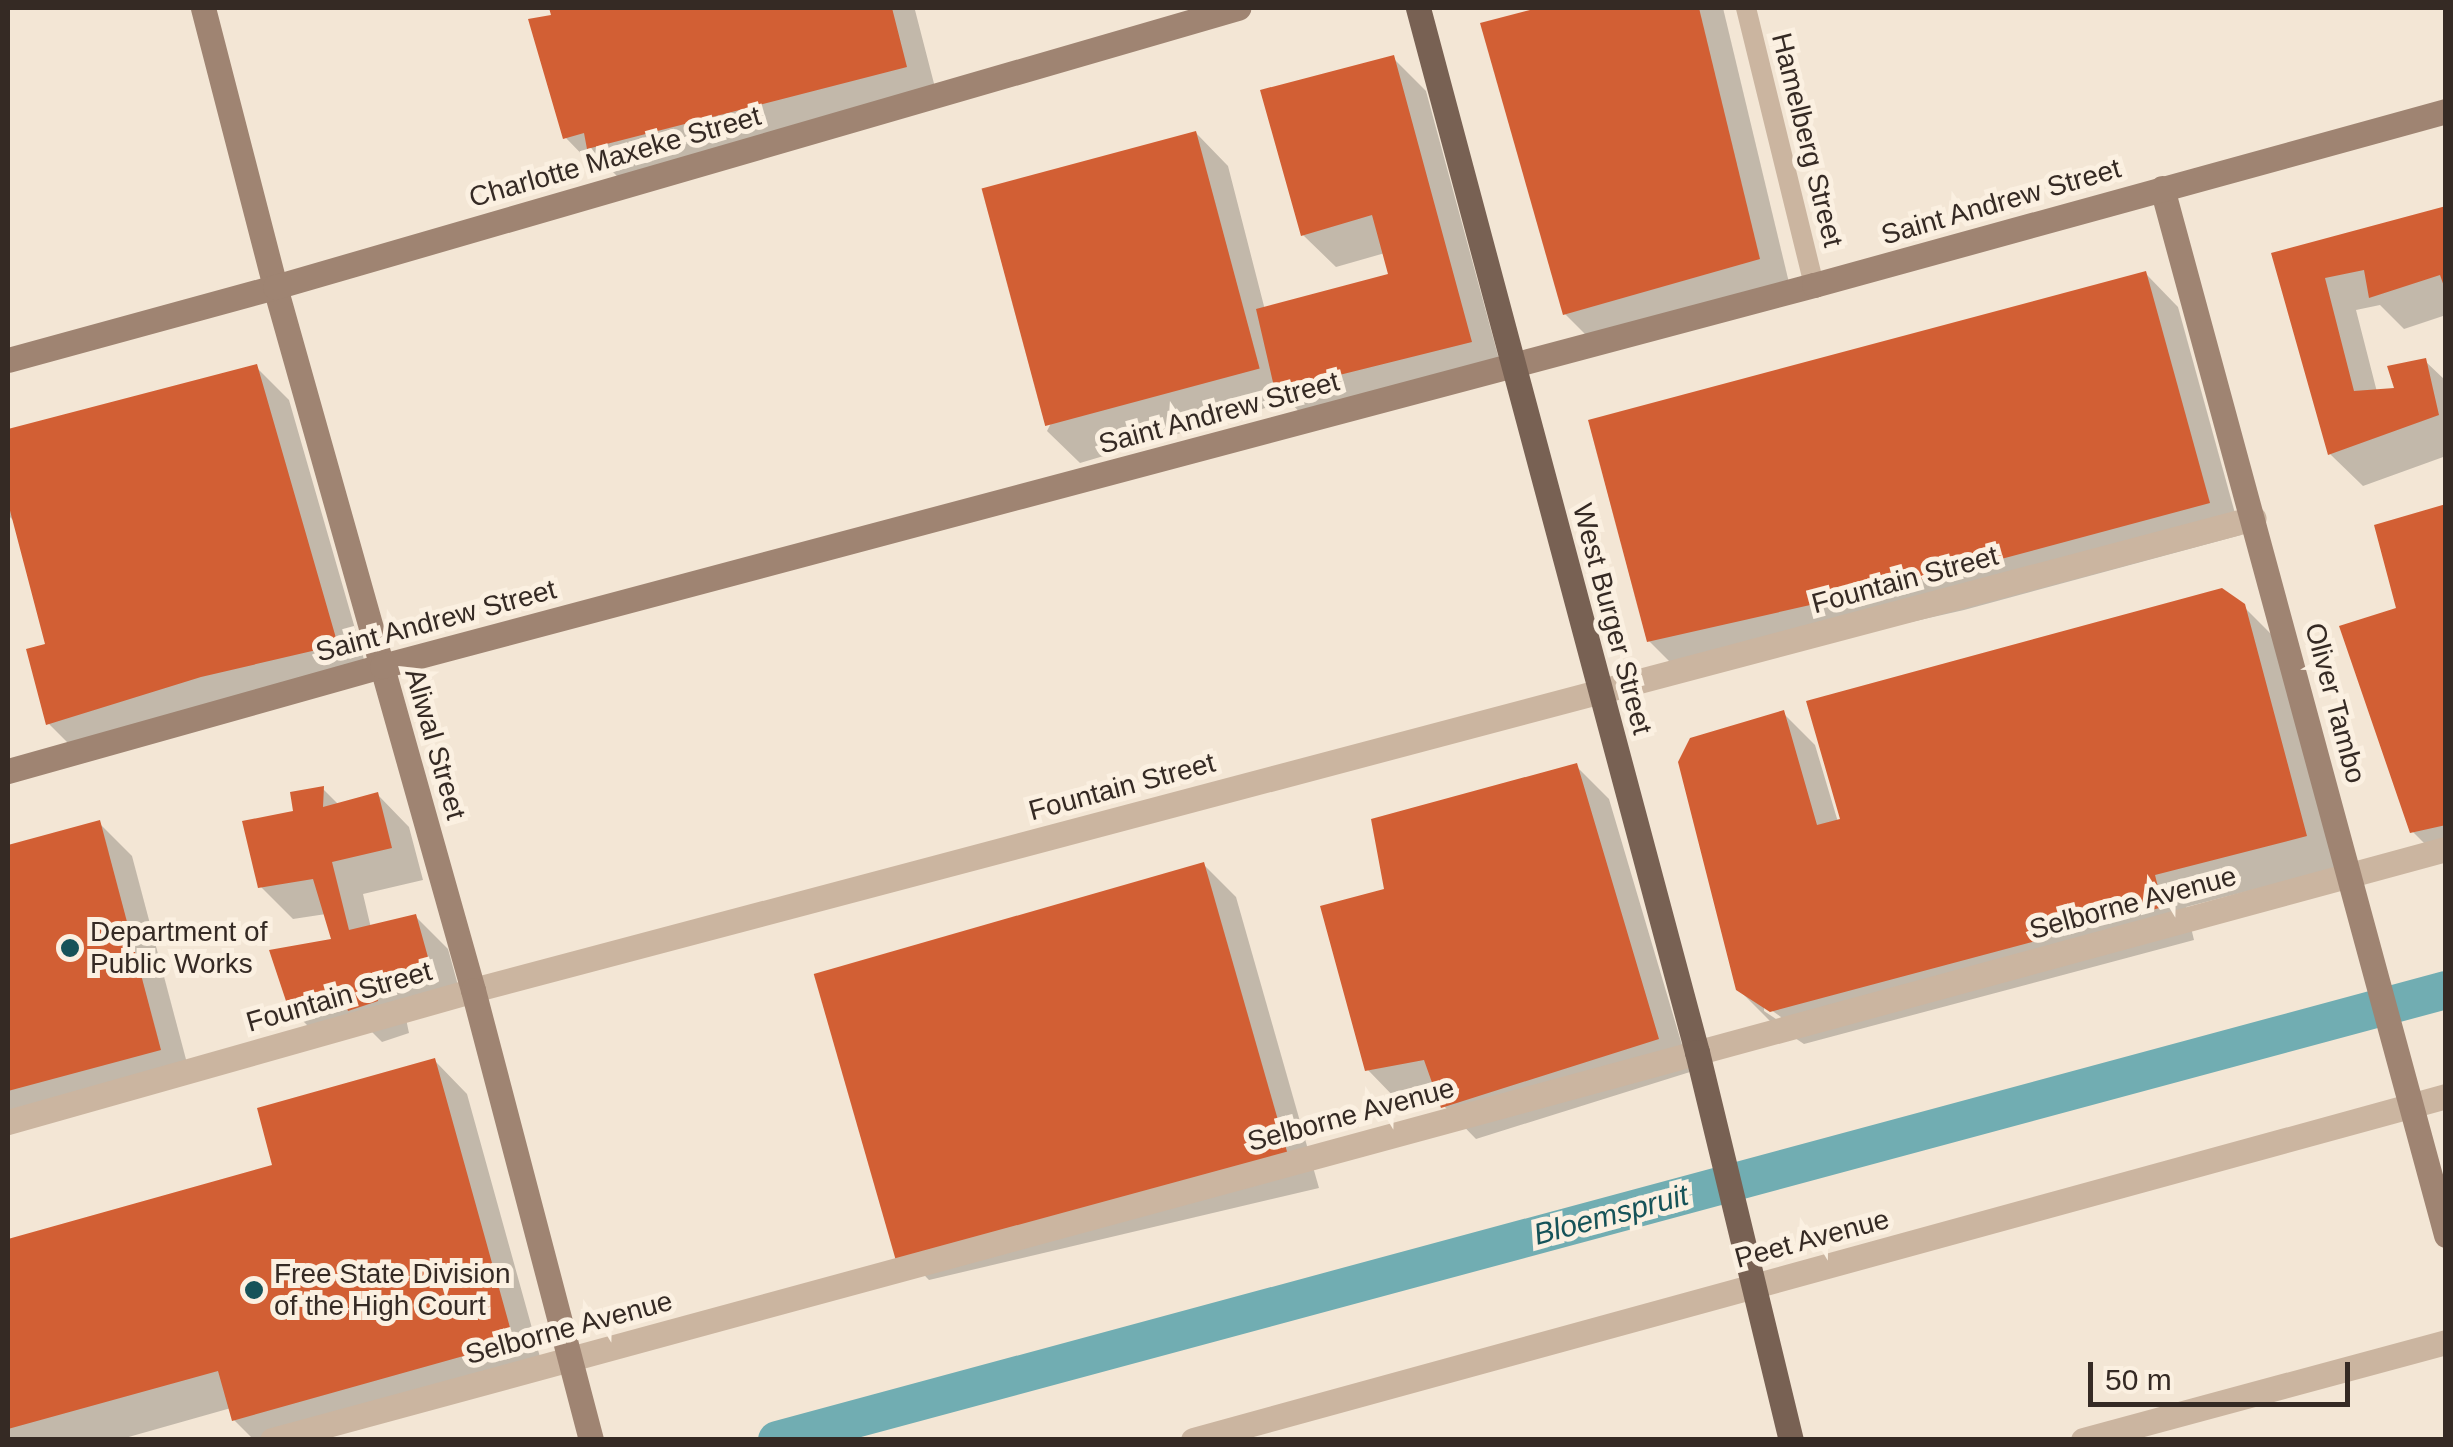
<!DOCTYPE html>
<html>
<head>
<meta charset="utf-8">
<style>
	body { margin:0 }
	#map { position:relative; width:2453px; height:1447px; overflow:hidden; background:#f3e6d5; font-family:Helvetica,sans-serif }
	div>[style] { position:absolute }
	.shadow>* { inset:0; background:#0003 }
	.canal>* { height:38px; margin:-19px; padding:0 19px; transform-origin:19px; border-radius:19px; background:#71adb2 }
	.building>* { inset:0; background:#d25f34; transform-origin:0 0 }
	.lane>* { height:20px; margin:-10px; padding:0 10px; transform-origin:10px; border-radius:10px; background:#cbb5a0 }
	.street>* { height:25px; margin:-12.5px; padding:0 12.5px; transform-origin:12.5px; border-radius:12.5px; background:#cbb5a0 }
	.secondary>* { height:25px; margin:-12.5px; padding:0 12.5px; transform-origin:12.5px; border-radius:12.5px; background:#9f8472 }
	.primary>* { height:25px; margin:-12.5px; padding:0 12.5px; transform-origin:12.5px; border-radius:12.5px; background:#786153 }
	.dots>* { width:28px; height:28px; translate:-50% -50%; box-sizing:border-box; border:5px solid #fbf0e1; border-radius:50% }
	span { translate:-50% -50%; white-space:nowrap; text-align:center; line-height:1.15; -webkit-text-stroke:10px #fbf0e1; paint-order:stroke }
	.street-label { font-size:28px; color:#352a24 }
	.poi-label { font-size:28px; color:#352a24 }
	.left { translate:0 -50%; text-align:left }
	.water-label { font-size:30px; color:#165359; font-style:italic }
	.frame { position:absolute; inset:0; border:10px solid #352a24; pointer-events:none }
	.scale { position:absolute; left:2088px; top:1362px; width:262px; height:45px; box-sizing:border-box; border:5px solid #352a24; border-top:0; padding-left:12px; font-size:30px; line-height:35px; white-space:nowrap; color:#352a24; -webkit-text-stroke:8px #fbf0e1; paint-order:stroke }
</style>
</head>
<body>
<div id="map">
	<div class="shadow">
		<i style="clip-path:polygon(551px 8px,923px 8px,915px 10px,938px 99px,621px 180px,608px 167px,597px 170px,565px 137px)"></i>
		<i style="clip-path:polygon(1548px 8px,1723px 8px,1791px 291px,1597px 346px,1565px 314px,1483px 25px)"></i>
		<i style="clip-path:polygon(1393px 58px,1426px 91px,1503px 374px,1310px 423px,1289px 401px,1080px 463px,1047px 431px,1196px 133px,1228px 166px,1265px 310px,1391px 276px,1385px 253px,1336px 267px,1303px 235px)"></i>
		<i style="clip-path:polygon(2446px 209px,2446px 315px,2404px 329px,2380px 305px,2356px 310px,2377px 392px,2397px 390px,2425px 361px,2446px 381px,2446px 456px,2363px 486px,2330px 454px,2274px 255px)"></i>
		<i style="clip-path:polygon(2146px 274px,2178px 307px,2241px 535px,1964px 610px,1682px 674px,1649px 641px)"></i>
		<i style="clip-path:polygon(256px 367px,289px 400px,369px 677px,81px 756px,48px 723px,48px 646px,17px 524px,8px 515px,8px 432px)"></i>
		<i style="clip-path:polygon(2446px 506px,2446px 864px,2445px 864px,2412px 831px,2400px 609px)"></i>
		<i style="clip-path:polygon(evenodd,2243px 606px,2276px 639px,2338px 868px,2186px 907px,2194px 940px,1804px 1044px,1771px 1022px,1738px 989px,1783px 713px,1815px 745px,1838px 822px,2243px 606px,1764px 1005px,1781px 1017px,1779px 1021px,1764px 1011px,1764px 1005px)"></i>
		<i style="clip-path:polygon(1576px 766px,1609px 799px,1690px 1072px,1476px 1139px,1444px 1106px,1439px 1095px,1399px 1102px,1367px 1069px,1387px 891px)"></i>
		<i style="clip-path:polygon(evenodd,323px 789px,339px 805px,377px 794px,409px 827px,423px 880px,363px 894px,371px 928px,415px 916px,448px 949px,462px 1000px,405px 1014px,409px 1033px,382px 1042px,365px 1025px,323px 1041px,291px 1009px,334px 941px,326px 914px,293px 919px,260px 886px,296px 813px,323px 789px,352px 983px,354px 988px,307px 1006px,307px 1001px,352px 983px)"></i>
		<i style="clip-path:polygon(99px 823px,132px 856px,192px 1082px,8px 1131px,8px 848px)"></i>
		<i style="clip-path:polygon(1204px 865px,1236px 897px,1319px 1188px,929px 1280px,897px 1247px)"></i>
		<i style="clip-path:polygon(435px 1061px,467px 1094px,545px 1375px,312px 1440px,254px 1440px,234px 1420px,231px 1408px,118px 1440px,8px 1440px,8px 1241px,276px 1166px)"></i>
	</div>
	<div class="canal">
		<i style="left:777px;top:1440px;width:1729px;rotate:-15.09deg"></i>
	</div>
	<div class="building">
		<i style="clip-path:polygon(549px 8px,892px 8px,907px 67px,587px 149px,584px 133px,563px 139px,528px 19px,551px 15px)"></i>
		<i style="clip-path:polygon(1538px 8px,1699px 8px,1760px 259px,1563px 315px,1480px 23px)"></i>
		<i style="clip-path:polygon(1394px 55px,1472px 342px,1275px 391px,1256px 309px,1388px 274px,1372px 215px,1301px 236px,1260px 90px)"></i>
		<i style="left:1196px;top:131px;width:246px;height:222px;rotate:75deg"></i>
		<i style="clip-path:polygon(2446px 206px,2446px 292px,2440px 275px,2369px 298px,2364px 270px,2325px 278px,2354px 391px,2394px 388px,2387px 366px,2426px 358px,2439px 415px,2328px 455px,2271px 253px)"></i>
		<i style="clip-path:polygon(2146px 271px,2210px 503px,1930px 578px,1647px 642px,1588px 420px)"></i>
		<i style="clip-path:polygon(257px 364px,338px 645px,201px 677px,46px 725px,26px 649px,45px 644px,8px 503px,8px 429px)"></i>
		<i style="clip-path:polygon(2446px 504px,2446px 825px,2410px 833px,2339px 626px,2396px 608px,2374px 525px)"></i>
		<i style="clip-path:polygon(2222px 588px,2245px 604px,2307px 836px,2155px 875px,2163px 907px,1770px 1012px,1736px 990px,1678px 762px,1690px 738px,1784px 710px,1817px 825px,1840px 819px,1806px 701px)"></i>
		<i style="clip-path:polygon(1577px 763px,1659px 1039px,1441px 1108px,1424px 1060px,1365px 1071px,1320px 906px,1384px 889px,1371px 819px)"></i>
		<i style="clip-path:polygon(324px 786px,323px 807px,378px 792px,392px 848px,332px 862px,349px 930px,416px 914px,431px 968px,374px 982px,378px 1001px,348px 1011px,341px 990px,289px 1010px,269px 950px,331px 939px,313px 879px,258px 888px,242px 821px,293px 811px,290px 792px)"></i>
		<i style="clip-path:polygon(100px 820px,161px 1050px,8px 1091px,8px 845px)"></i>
		<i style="left:1204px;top:862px;width:306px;height:406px;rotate:74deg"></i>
		<i style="clip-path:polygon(435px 1058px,514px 1342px,232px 1421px,218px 1371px,8px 1429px,8px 1239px,272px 1165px,257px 1108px)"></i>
	</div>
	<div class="lane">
		<i style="left:1746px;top:8px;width:285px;rotate:76.2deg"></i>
	</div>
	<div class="street">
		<i style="left:8px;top:1122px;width:483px;rotate:-15.8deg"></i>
		<i style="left:473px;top:990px;width:1842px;rotate:-14.84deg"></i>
		<i style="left:272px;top:1440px;width:2253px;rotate:-15.21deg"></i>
		<i style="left:1193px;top:1440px;width:1299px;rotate:-15.35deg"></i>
		<i style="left:2083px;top:1440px;width:376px;rotate:-15.1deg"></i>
	</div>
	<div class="secondary">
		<i style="left:203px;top:8px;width:288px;rotate:75.5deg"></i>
		<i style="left:275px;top:287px;width:730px;rotate:74.27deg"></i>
		<i style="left:473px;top:990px;width:465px;rotate:75.3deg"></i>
		<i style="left:2162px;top:188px;width:1085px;rotate:74.82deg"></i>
		<i style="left:8px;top:360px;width:277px;rotate:-15.3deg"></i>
		<i style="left:275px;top:287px;width:1003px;rotate:-16.16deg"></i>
		<i style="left:8px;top:771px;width:388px;rotate:-15.7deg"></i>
		<i style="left:382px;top:666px;width:1482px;rotate:-14.9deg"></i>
		<i style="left:1814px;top:285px;width:656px;rotate:-15.39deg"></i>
	</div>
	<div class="primary">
		<i style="left:1418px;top:8px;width:1081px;rotate:75.04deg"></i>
		<i style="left:1697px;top:1052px;width:399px;rotate:76.4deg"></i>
	</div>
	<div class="dots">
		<i style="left:70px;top:948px;background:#165359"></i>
		<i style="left:254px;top:1290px;background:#165359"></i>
	</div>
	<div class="street-label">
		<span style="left:1807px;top:140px;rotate:76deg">Hamelberg Street</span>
		<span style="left:615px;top:157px;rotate:-16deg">Charlotte Maxeke Street</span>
		<span style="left:2001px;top:202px;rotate:-16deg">Saint Andrew Street</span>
		<span style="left:1219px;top:413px;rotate:-15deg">Saint Andrew Street</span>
		<span style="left:1905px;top:580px;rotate:-15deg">Fountain Street</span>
		<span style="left:1612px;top:619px;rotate:75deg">West Burger Street</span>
		<span style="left:436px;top:621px;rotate:-15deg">Saint Andrew Street</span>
		<span style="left:2335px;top:703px;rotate:75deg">Oliver Tambo</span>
		<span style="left:435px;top:744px;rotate:74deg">Aliwal Street</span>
		<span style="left:1122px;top:787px;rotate:-15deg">Fountain Street</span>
		<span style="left:2133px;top:903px;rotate:-15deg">Selborne Avenue</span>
		<span style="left:339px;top:997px;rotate:-16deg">Fountain Street</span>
		<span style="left:1351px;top:1115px;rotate:-15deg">Selborne Avenue</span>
		<span style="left:1812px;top:1239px;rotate:-15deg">Peet Avenue</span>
		<span style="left:569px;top:1328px;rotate:-15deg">Selborne Avenue</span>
	</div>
	<div class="poi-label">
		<span class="left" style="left:90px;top:948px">Department of<br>Public Works</span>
		<span class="left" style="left:274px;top:1290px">Free State Division<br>of the High Court</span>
	</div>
	<div class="water-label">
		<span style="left:1611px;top:1215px;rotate:-15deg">Bloemspruit</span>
	</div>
	<div class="frame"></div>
	<div class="scale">50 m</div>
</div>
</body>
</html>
